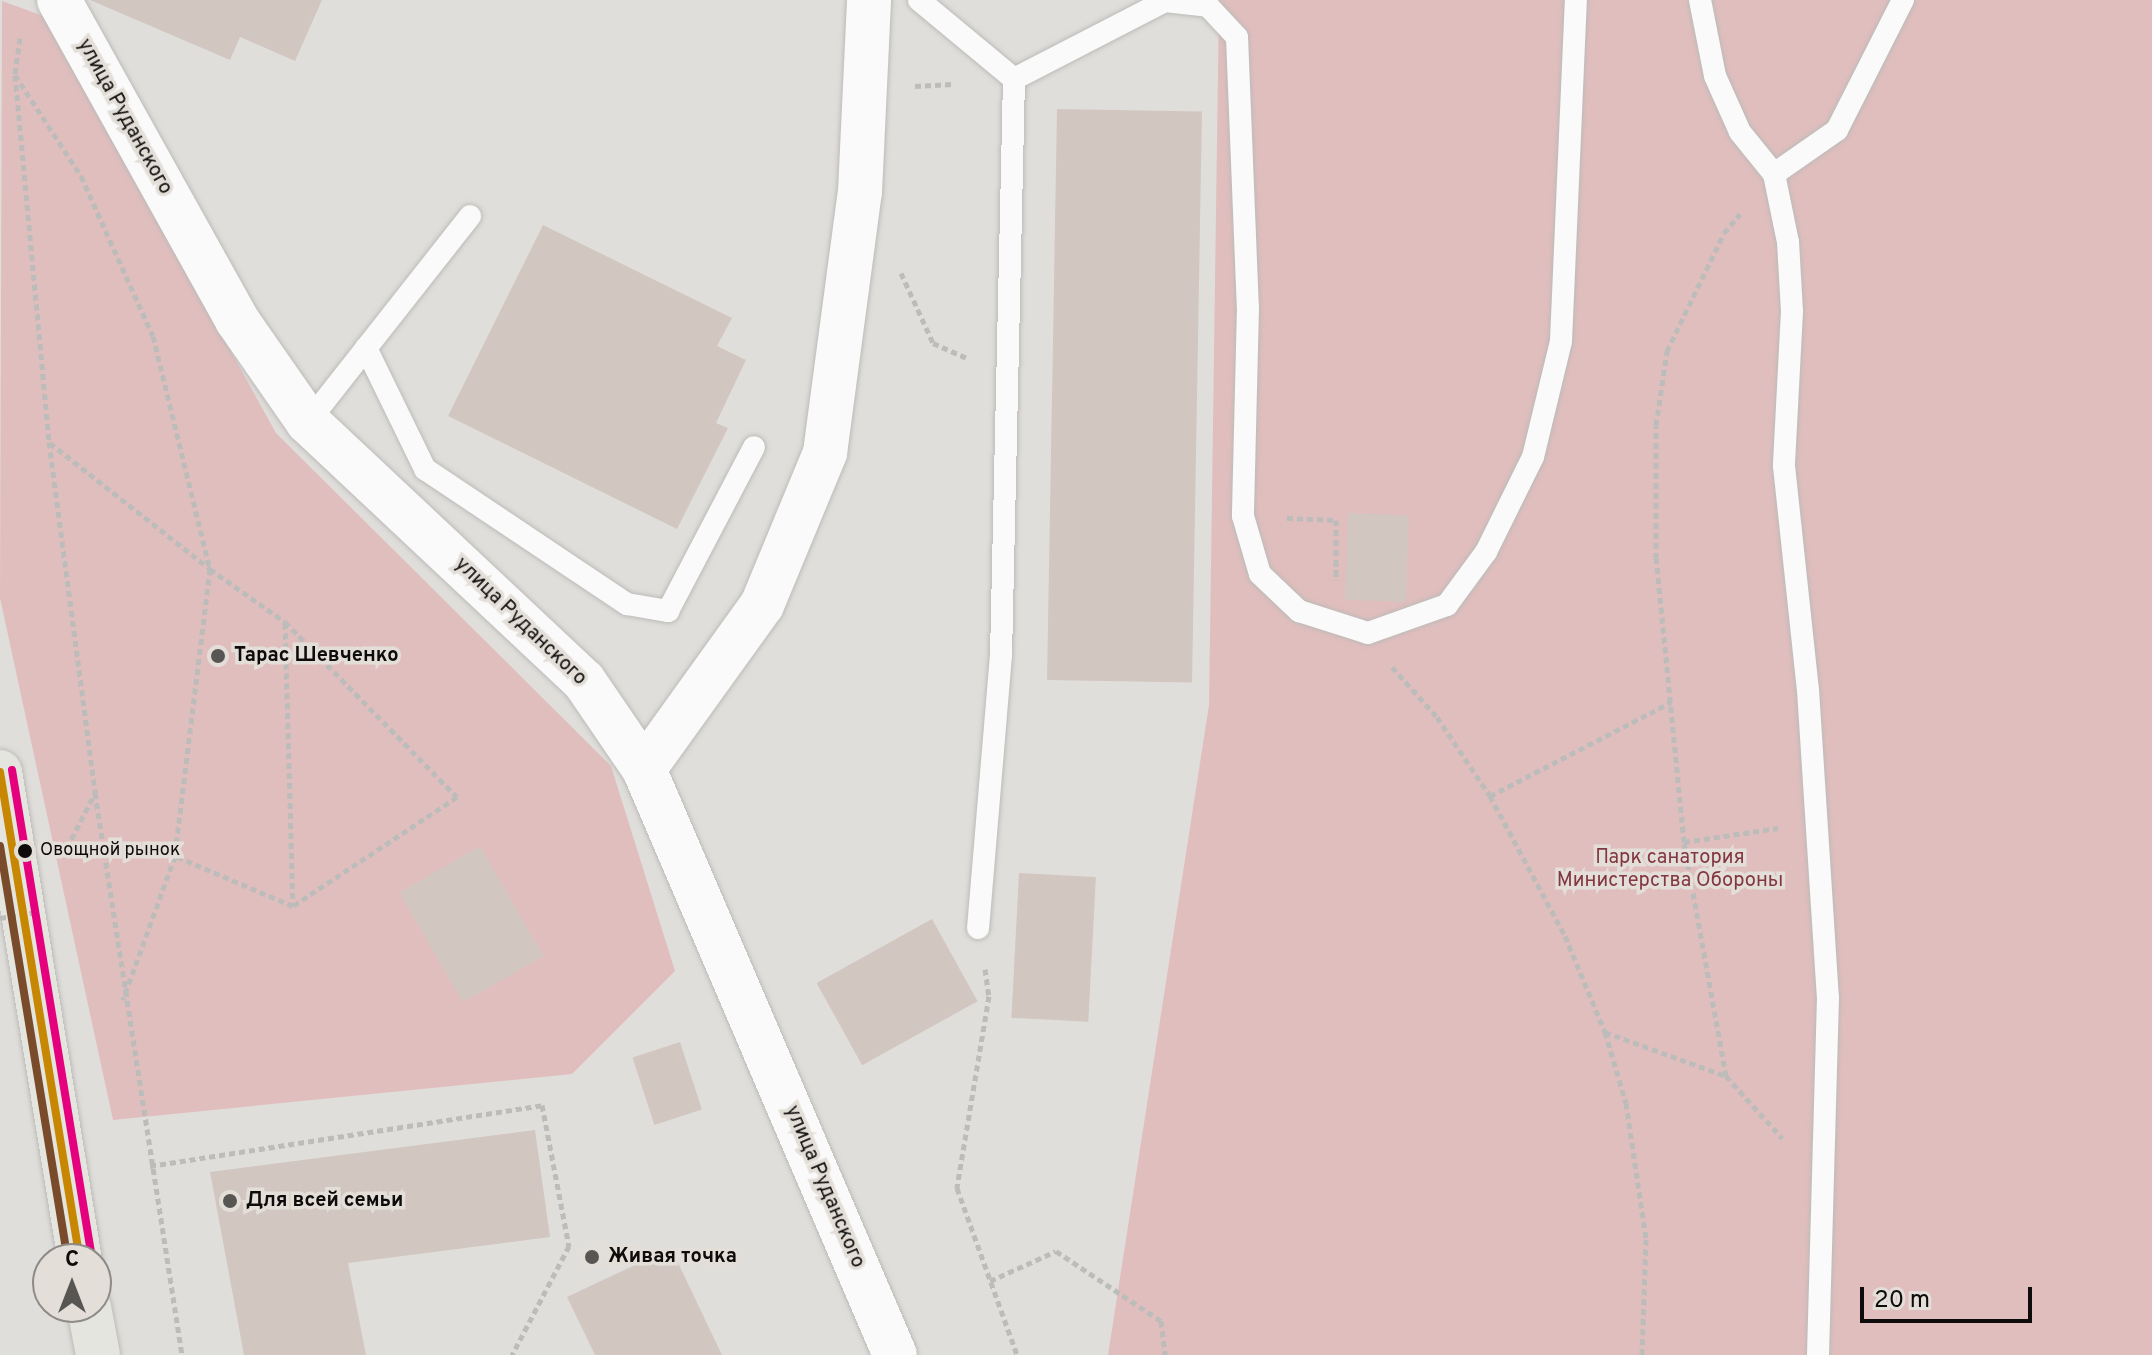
<!DOCTYPE html>
<html>
<head>
<meta charset="utf-8">
<style>
	body { margin:0 }
	#map { position:relative; width:2152px; height:1355px; overflow:hidden; background:#e0dedb; font-family:Overpass,sans-serif }
	div>[style] { position:absolute }
	.green>* { inset:0; background:#e1bebe }
	.building>* { inset:0; background:#d2c6c0; transform-origin:0 0 }
	.path>* { height:5px; margin-top:-2.5px; transform-origin:0; background:repeating-linear-gradient(90deg,#bcbcba 0 6px,transparent 0 10px) }
	.roads { filter:drop-shadow(0 0 2px #bcbbb8) drop-shadow(0 0 2px #bcbbb8) }
	.service>* { height:22px; margin:-11px; padding:0 11px; transform-origin:11px; border-radius:11px; background:#fafafa }
	.minor>* { height:44px; margin:-22px; padding:0 22px; transform-origin:22px; border-radius:22px; background:#fafafa }
	.primary>* { height:44px; margin:-22px; padding:0 22px; transform-origin:22px; border-radius:22px; background:#e5e5df }
	.path-bridge>* { height:5px; margin-top:-2.5px; transform-origin:0; background:repeating-linear-gradient(90deg,#bcbcba 0 6px,transparent 0 10px) }
	.bus-1>* { height:8px; margin:-4px; padding:0 4px; transform-origin:4px; border-radius:4px; background:#c88702 }
	.bus-2>* { height:8px; margin:-4px; padding:0 4px; transform-origin:4px; border-radius:4px; background:#7a4b2a }
	.bus-3>* { height:8px; margin:-4px; padding:0 4px; transform-origin:4px; border-radius:4px; background:#e5007d }
	.dots>* { width:22px; height:22px; translate:-50% -50%; box-sizing:border-box; border:4px solid #e3ded8; border-radius:50% }
	span { translate:-50% -50%; white-space:nowrap; text-align:center; line-height:1.15; -webkit-text-stroke:7px #e3ded8; paint-order:stroke }
	.bus-label { font-size:18px; color:#0e0c0a }
	.left { translate:0 -50%; text-align:left }
	.street-label { font-size:20px; color:#0e0c0a }
	.poi-label { font-size:20px; color:#0e0c0a; font-weight:700 }
	.park-label { font-size:20px; color:#833741 }
	.north { position:absolute; left:32px; top:1243px; width:80px; height:80px; box-sizing:border-box; background:#e3ded8; border:2px solid #8e8a86; border-radius:50%; rotate:0deg; font-size:22px; font-weight:700; line-height:32px; text-align:center; color:#0e0c0a }
	.north::after { content:''; display:block; margin:auto; width:28px; height:36px; background:#585653; clip-path:polygon(50% 0,100% 100%,50% 72%,0 100%) }
	.scale { position:absolute; left:1860px; top:1287px; width:172px; height:36px; box-sizing:border-box; border:4px solid #0e0c0a; border-top:0; padding-left:10px; font-size:24px; line-height:28px; white-space:nowrap; color:#0e0c0a; -webkit-text-stroke:6px #e3ded8; paint-order:stroke }
</style>
</head>
<body>
<div id="map">
	<div class="green">
		<i style="clip-path:polygon(1219px 0,2152px 0,2152px 1355px,1108px 1355px,1209px 705px)"></i>
		<i style="clip-path:polygon(2px 1px,46px 17px,276px 433px,611px 766px,675px 971px,572px 1074px,113px 1120px,0 598px)"></i>
	</div>
	<div class="building">
		<i style="clip-path:polygon(90px 0,322px 0,295px 61px,240px 37px,230px 60px)"></i>
		<i style="left:1057px;top:109px;width:145px;height:571px;rotate:1deg"></i>
		<i style="clip-path:polygon(543px 225px,732px 318px,717px 346px,746px 360px,716px 423px,728px 428px,677px 529px,448px 416px)"></i>
		<i style="left:1348px;top:513px;width:61px;height:87px;rotate:2deg"></i>
		<i style="left:480px;top:846px;width:127px;height:93px;rotate:60deg"></i>
		<i style="left:1019px;top:873px;width:77px;height:145px;rotate:3deg"></i>
		<i style="left:932px;top:919px;width:94px;height:132px;rotate:61deg"></i>
		<i style="left:680px;top:1042px;width:71px;height:50px;rotate:72deg"></i>
		<i style="clip-path:polygon(535px 1130px,550px 1237px,348px 1263px,366px 1355px,244px 1355px,210px 1172px)"></i>
		<i style="clip-path:polygon(671px 1248px,722px 1355px,595px 1355px,567px 1297px)"></i>
	</div>
	<div class="path">
		<i style="left:20px;top:38px;width:37px;rotate:98deg"></i>
		<i style="left:15px;top:75px;width:369px;rotate:84.7deg"></i>
		<i style="left:49px;top:442px;width:354px;rotate:82.5deg"></i>
		<i style="left:15px;top:75px;width:121px;rotate:56.8deg"></i>
		<i style="left:81px;top:176px;width:175px;rotate:65.8deg"></i>
		<i style="left:153px;top:336px;width:240px;rotate:76.3deg"></i>
		<i style="left:210px;top:569px;width:92px;rotate:35.2deg"></i>
		<i style="left:285px;top:622px;width:245px;rotate:45.5deg"></i>
		<i style="left:457px;top:797px;width:197px;rotate:146.4deg"></i>
		<i style="left:293px;top:906px;width:128px;rotate:-157deg"></i>
		<i style="left:915px;top:86px;width:38px;rotate:-3deg"></i>
		<i style="left:901px;top:273px;width:77px;rotate:65.4deg"></i>
		<i style="left:933px;top:343px;width:36px;rotate:24deg"></i>
		<i style="left:50px;top:443px;width:204px;rotate:38.2deg"></i>
		<i style="left:210px;top:569px;width:289px;rotate:97deg"></i>
		<i style="left:175px;top:856px;width:153px;rotate:109.9deg"></i>
		<i style="left:1287px;top:518px;width:49px;rotate:2.3deg"></i>
		<i style="left:1336px;top:520px;width:60px;rotate:90deg"></i>
		<i style="left:285px;top:623px;width:282px;rotate:88.4deg"></i>
		<i style="left:1392px;top:667px;width:67px;rotate:48deg"></i>
		<i style="left:1437px;top:717px;width:95px;rotate:56.1deg"></i>
		<i style="left:1490px;top:796px;width:159px;rotate:61.8deg"></i>
		<i style="left:1565px;top:936px;width:104px;rotate:67.4deg"></i>
		<i style="left:1605px;top:1032px;width:74px;rotate:73.5deg"></i>
		<i style="left:1626px;top:1103px;width:137px;rotate:81.6deg"></i>
		<i style="left:1646px;top:1239px;width:116px;rotate:92deg"></i>
		<i style="left:1490px;top:796px;width:204px;rotate:-27.4deg"></i>
		<i style="left:1684px;top:842px;width:95px;rotate:-8.5deg"></i>
		<i style="left:67px;top:848px;width:62px;rotate:-63deg"></i>
		<i style="left:95px;top:793px;width:569px;rotate:81.2deg"></i>
		<i style="left:985px;top:969px;width:27px;rotate:82deg"></i>
		<i style="left:989px;top:996px;width:195px;rotate:99.5deg"></i>
		<i style="left:957px;top:1188px;width:177px;rotate:70.2deg"></i>
		<i style="left:1605px;top:1032px;width:129px;rotate:20deg"></i>
		<i style="left:1726px;top:1076px;width:84px;rotate:47.9deg"></i>
		<i style="left:1726px;top:1076px;width:238px;rotate:-100.2deg"></i>
		<i style="left:1684px;top:842px;width:285px;rotate:-95.6deg"></i>
		<i style="left:1656px;top:558px;width:133px;rotate:-90deg"></i>
		<i style="left:1656px;top:425px;width:75px;rotate:-81.5deg"></i>
		<i style="left:1667px;top:351px;width:131px;rotate:-64.2deg"></i>
		<i style="left:1724px;top:233px;width:25px;rotate:-50deg"></i>
		<i style="left:150px;top:1166px;width:397px;rotate:-8.8deg"></i>
		<i style="left:542px;top:1105px;width:144px;rotate:79.2deg"></i>
		<i style="left:569px;top:1246px;width:123px;rotate:117.6deg"></i>
		<i style="left:990px;top:1281px;width:72px;rotate:-24.4deg"></i>
		<i style="left:1056px;top:1251px;width:126px;rotate:33.7deg"></i>
		<i style="left:1161px;top:1321px;width:34px;rotate:83deg"></i>
	</div>
	<div class="roads">
		<div class="service">
			<i style="left:919px;top:0;width:124px;rotate:39.7deg"></i>
			<i style="left:1014px;top:79px;width:576px;rotate:91.29deg"></i>
			<i style="left:1001px;top:655px;width:274px;rotate:94.8deg"></i>
			<i style="left:1700px;top:0;width:77px;rotate:78.8deg"></i>
			<i style="left:1715px;top:76px;width:61px;rotate:65.9deg"></i>
			<i style="left:1740px;top:132px;width:54px;rotate:51deg"></i>
			<i style="left:1774px;top:174px;width:69px;rotate:78.4deg"></i>
			<i style="left:1788px;top:242px;width:69px;rotate:86.7deg"></i>
			<i style="left:1792px;top:311px;width:155px;rotate:93deg"></i>
			<i style="left:1784px;top:466px;width:225px;rotate:83.9deg"></i>
			<i style="left:1808px;top:690px;width:308px;rotate:86.3deg"></i>
			<i style="left:1828px;top:997px;width:358px;rotate:91.6deg"></i>
			<i style="left:1014px;top:79px;width:170px;rotate:-27.3deg"></i>
			<i style="left:1165px;top:1px;width:43px;rotate:6.6deg"></i>
			<i style="left:1208px;top:6px;width:42px;rotate:46.9deg"></i>
			<i style="left:1237px;top:37px;width:270px;rotate:87.7deg"></i>
			<i style="left:1248px;top:307px;width:209px;rotate:91.4deg"></i>
			<i style="left:1243px;top:516px;width:60px;rotate:73.7deg"></i>
			<i style="left:1260px;top:574px;width:54px;rotate:43.5deg"></i>
			<i style="left:1299px;top:611px;width:72px;rotate:17.7deg"></i>
			<i style="left:1368px;top:633px;width:84px;rotate:-19.5deg"></i>
			<i style="left:1447px;top:605px;width:66px;rotate:-53.7deg"></i>
			<i style="left:1486px;top:552px;width:106px;rotate:-63.7deg"></i>
			<i style="left:1533px;top:457px;width:119px;rotate:-76.4deg"></i>
			<i style="left:1561px;top:341px;width:341px;rotate:-87.5deg"></i>
			<i style="left:1774px;top:174px;width:77px;rotate:-34.9deg"></i>
			<i style="left:1837px;top:130px;width:146px;rotate:-63.1deg"></i>
			<i style="left:366px;top:348px;width:135px;rotate:64deg"></i>
			<i style="left:425px;top:469px;width:243px;rotate:33.8deg"></i>
			<i style="left:627px;top:604px;width:42px;rotate:9.7deg"></i>
			<i style="left:668px;top:611px;width:185px;rotate:-62.3deg"></i>
			<i style="left:308px;top:422px;width:262px;rotate:-51.8deg"></i>
		</div>
		<div class="minor">
			<i style="left:59px;top:0;width:366px;rotate:60.9deg"></i>
			<i style="left:237px;top:320px;width:124px;rotate:55.2deg"></i>
			<i style="left:308px;top:422px;width:378px;rotate:43.2deg"></i>
			<i style="left:584px;top:681px;width:107px;rotate:55.7deg"></i>
			<i style="left:644px;top:769px;width:637px;rotate:66.81deg"></i>
			<i style="left:644px;top:769px;width:202px;rotate:-54.3deg"></i>
			<i style="left:762px;top:605px;width:165px;rotate:-67.5deg"></i>
			<i style="left:825px;top:453px;width:263px;rotate:-82.4deg"></i>
			<i style="left:860px;top:192px;width:192px;rotate:-87.3deg"></i>
		</div>
		<div class="primary">
			<i style="left:0;top:772px;width:494px;rotate:80.7deg"></i>
			<i style="left:89px;top:1307px;width:49px;rotate:79.4deg"></i>
		</div>
	</div>
	<div class="path-bridge">
		<i style="left:0;top:918px;width:33px;rotate:-9deg"></i>
	</div>
	<div class="bus-1">
		<i style="left:0;top:772px;width:494px;rotate:80.7deg"></i>
	</div>
	<div class="bus-2">
		<i style="left:0;top:846px;width:419px;rotate:80.7deg"></i>
	</div>
	<div class="bus-3">
		<i style="left:12px;top:770px;width:494px;rotate:80.7deg"></i>
	</div>
	<div class="dots">
		<i style="left:218px;top:656px;background:#585653"></i>
		<i style="left:25px;top:851px;background:#0e0c0a"></i>
		<i style="left:230px;top:1201px;background:#585653"></i>
		<i style="left:592px;top:1257px;background:#585653"></i>
	</div>
	<div class="bus-label">
		<span class="left" style="left:40px;top:851px">Овощной рынок</span>
	</div>
	<div class="street-label">
		<span style="left:124px;top:117px;rotate:61deg">улица Руданского</span>
		<span style="left:520px;top:622px;rotate:44deg">улица Руданского</span>
		<span style="left:824px;top:1187px;rotate:67deg">улица Руданского</span>
	</div>
	<div class="poi-label">
		<span class="left" style="left:234px;top:656px">Тарас Шевченко</span>
		<span class="left" style="left:246px;top:1201px">Для всей семьи</span>
		<span class="left" style="left:608px;top:1257px">Живая точка</span>
	</div>
	<div class="park-label">
		<span style="left:1670px;top:870px">Парк санатория<br>Министерства Обороны</span>
	</div>
	<div class="north">С</div>
	<div class="scale">20 m</div>
</div>
</body>
</html>
